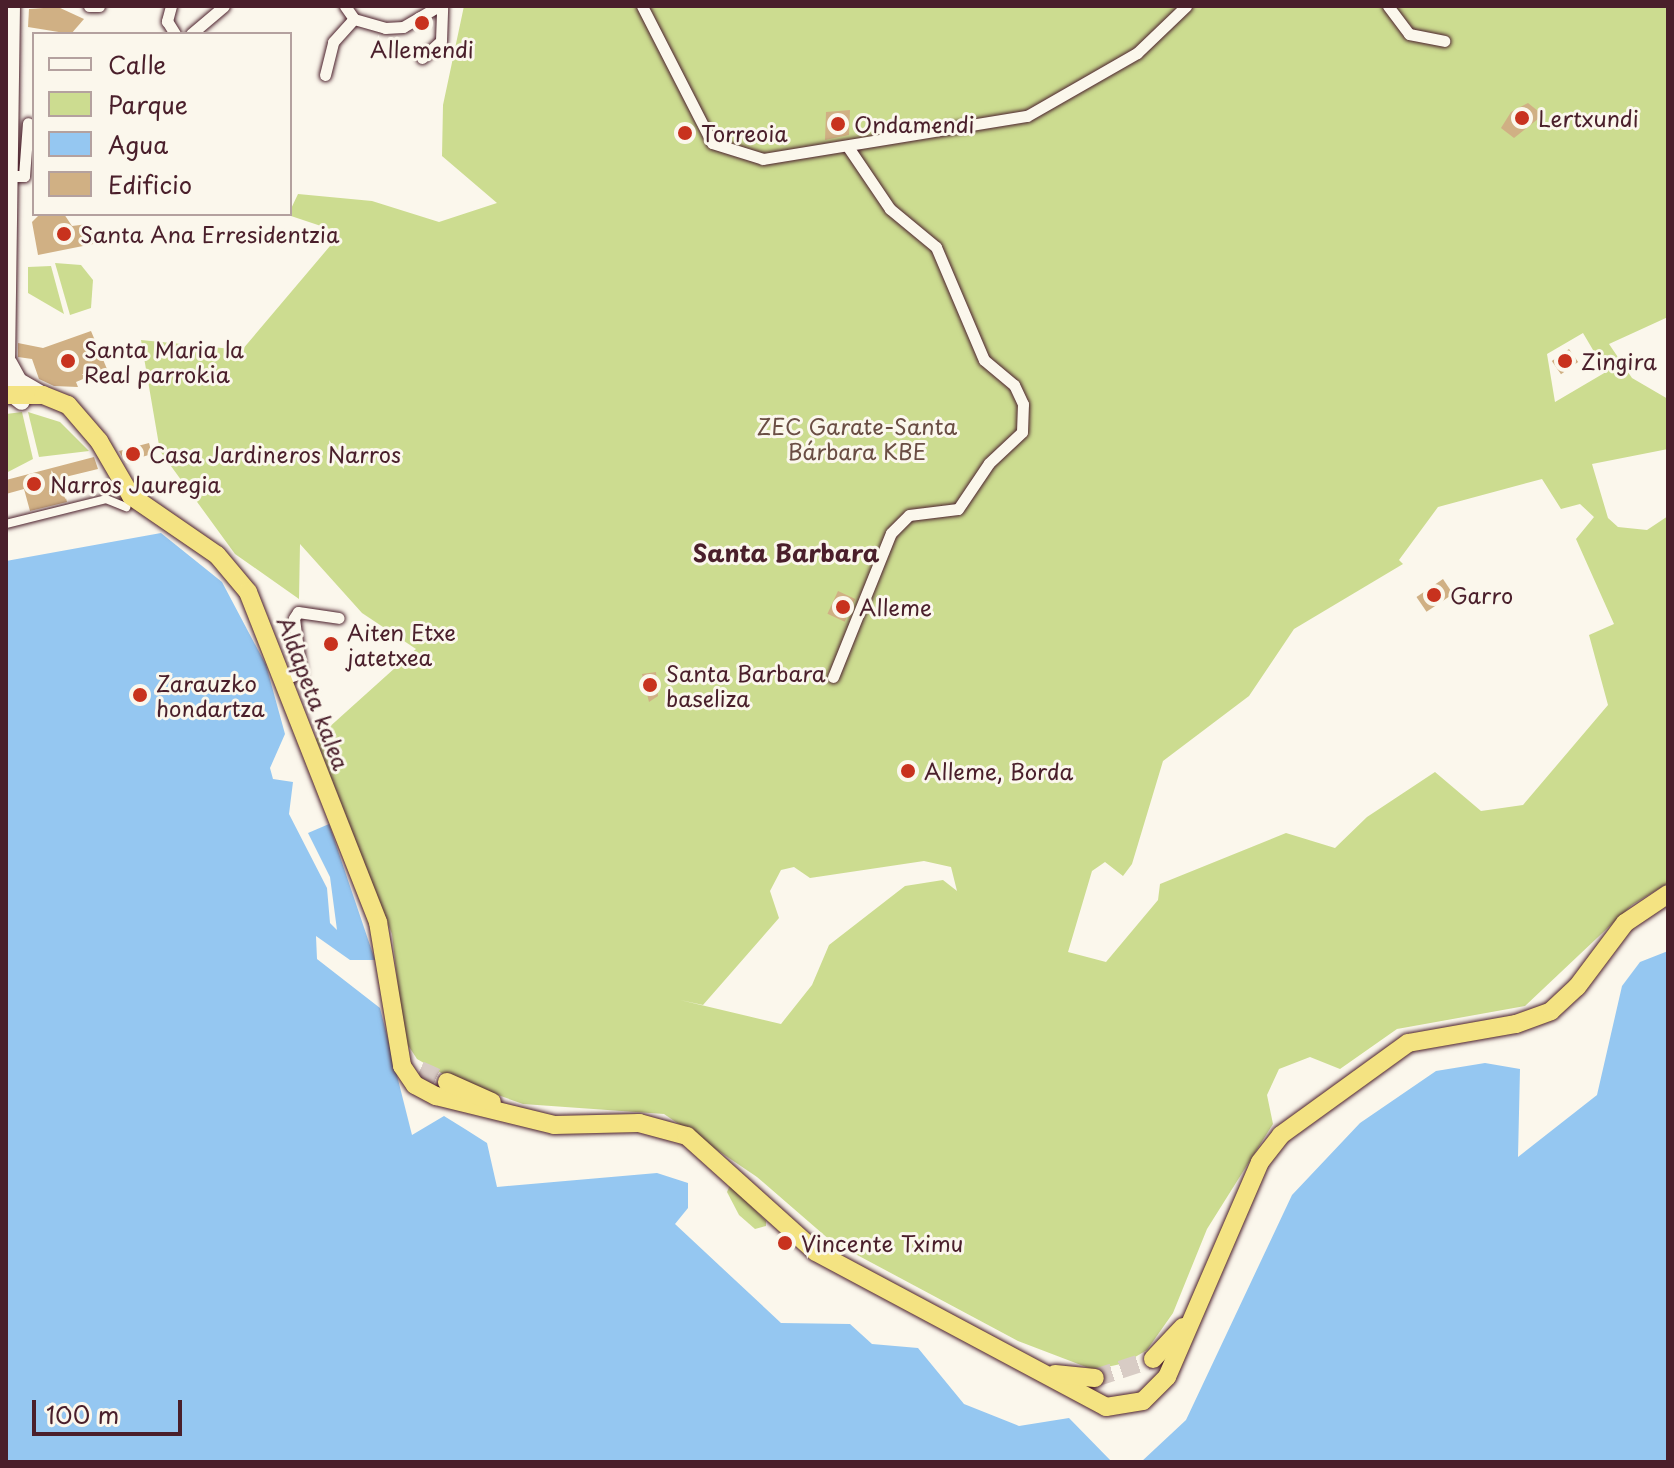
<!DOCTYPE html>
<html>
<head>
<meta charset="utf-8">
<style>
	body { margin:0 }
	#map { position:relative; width:1674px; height:1468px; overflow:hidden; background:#fbf7ec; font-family:"Playpen Sans",sans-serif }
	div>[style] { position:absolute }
	.green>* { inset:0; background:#ccdc90 }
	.water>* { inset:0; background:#95c7f1 }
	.building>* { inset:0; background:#d0b084; transform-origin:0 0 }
	.trunk-tunnel>* { height:18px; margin-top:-9px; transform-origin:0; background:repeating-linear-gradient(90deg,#d8ccc5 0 18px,transparent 0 27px) }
	.roads { filter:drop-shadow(0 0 2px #4a1f2b) drop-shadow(0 0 2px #4a1f2b) }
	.pedestrian>* { height:8px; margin:-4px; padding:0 4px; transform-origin:4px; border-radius:4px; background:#fbf7ec }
	.minor>* { height:11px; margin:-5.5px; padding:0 5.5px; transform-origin:5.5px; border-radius:5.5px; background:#fbf7ec }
	.secondary>* { height:16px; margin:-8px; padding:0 8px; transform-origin:8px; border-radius:8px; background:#fbf7ec }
	.trunk>* { height:18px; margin:-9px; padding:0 9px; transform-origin:9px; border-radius:9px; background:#f4e382 }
	.dots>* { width:22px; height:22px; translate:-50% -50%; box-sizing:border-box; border:4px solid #fbf7ec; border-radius:50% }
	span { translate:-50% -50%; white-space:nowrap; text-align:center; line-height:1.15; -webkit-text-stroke:6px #fbf7ec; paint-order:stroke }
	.poi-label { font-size:22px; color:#4a1f2b }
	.left { translate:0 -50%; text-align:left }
	.park-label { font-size:22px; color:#6a4e44 }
	.street-label { font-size:22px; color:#4a1f2b }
	.neighbourhood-label { font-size:24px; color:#4a1f2b; font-weight:700 }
	.frame { position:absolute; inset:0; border:8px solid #4a1f2b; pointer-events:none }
	.legend { position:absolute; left:32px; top:32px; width:260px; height:184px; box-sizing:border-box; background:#fbf7ec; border:2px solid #b4a19f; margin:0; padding:10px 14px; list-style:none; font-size:24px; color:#4a1f2b }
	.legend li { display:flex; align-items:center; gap:16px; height:40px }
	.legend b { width:40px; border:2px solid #b4a19f }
	.scale { position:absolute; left:32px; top:1400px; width:150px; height:36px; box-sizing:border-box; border:4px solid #4a1f2b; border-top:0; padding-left:10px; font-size:24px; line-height:28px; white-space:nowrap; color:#4a1f2b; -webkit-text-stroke:6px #fbf7ec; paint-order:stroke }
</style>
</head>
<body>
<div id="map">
	<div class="green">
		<i style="clip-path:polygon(evenodd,464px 6px,1668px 6px,1668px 317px,1609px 344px,1632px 378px,1668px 399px,1668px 449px,1592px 464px,1608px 518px,1618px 527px,1647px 530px,1668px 516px,1668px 883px,1632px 905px,1525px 1006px,1397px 1029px,1340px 1069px,1310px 1057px,1279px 1069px,1267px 1095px,1273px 1124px,1207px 1229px,1173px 1313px,1147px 1350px,1125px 1363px,1094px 1370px,1018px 1341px,831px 1241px,757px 1177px,664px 1114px,523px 1104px,450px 1078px,417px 1059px,404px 1039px,392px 934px,316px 739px,416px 649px,362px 613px,300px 544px,299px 599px,235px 554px,160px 451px,141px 340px,242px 350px,330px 246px,333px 230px,288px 215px,298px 194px,372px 201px,439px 222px,497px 203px,442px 156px,443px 105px,464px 6px,1583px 333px,1606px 372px,1555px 402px,1547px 354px,1583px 333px,464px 6px,1542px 479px,1561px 509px,1580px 504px,1594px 517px,1576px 539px,1614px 624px,1589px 635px,1608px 705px,1523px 805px,1481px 811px,1435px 772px,1367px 817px,1335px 848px,1286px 833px,1160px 884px,1158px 900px,1106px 962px,1068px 952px,1092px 871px,1105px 862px,1123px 876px,1132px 864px,1163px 761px,1249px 696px,1294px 629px,1403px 564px,1399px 560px,1438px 507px,1542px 479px,464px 6px,924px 861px,951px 867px,957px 891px,943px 880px,905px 886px,829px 945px,812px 985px,781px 1024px,680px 1000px,703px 1005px,779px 918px,770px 891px,781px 870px,794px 867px,810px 878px,924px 861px)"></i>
		<i style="clip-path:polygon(55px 263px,81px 265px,93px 280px,91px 308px,70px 315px)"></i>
		<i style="clip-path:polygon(51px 266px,64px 314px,28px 293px,28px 267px)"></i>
		<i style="clip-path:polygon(22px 412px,33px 459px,6px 473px,6px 414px)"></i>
		<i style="clip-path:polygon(28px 412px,60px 422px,89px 451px,39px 457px)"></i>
		<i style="clip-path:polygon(730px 1185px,766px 1221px,766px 1226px,755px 1229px,739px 1215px,727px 1192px)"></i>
	</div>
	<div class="water">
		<i style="clip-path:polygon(161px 533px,222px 582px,266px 665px,285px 734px,270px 768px,273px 779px,293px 782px,289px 814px,327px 888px,330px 923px,337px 930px,330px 877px,308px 833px,329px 824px,375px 960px,350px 960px,316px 936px,317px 959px,380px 1008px,412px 1135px,444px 1116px,465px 1129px,487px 1143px,497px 1187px,657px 1173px,688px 1183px,688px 1208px,675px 1224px,781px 1323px,850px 1324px,872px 1344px,918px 1348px,964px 1404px,1019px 1426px,1069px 1418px,1112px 1462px,6px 1462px,6px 561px)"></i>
		<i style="clip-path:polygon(1668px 951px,1668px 1462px,1141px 1462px,1186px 1420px,1292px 1195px,1360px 1123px,1436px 1071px,1485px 1063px,1520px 1069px,1518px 1157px,1597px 1095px,1622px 986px,1640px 962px)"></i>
	</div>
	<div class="building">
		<i style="clip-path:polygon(58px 7px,84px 19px,71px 34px,28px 27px,29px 9px)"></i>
		<i style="clip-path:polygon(1528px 103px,1543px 115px,1514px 138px,1501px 128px,1511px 112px)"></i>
		<i style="clip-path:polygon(850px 110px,849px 135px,825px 140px,826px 112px)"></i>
		<i style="clip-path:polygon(40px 214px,64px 214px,72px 226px,88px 224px,103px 242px,38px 255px,32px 222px)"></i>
		<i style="clip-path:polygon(91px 331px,107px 369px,76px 382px,78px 387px,54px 386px,39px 379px,32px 359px,18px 357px,18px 343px,43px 348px)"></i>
		<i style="left:1569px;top:349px;width:16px;height:21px;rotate:55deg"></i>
		<i style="clip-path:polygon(149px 443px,152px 454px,125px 462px,119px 451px)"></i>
		<i style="clip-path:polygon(94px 457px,98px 469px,61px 478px,67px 502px,30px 511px,24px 489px,6px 494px,6px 480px)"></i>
		<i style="left:1443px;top:579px;width:18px;height:32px;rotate:56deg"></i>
		<i style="left:838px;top:591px;width:19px;height:25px;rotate:25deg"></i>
		<i style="clip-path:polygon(656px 672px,658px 696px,649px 702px,642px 674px)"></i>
	</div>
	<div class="trunk-tunnel">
		<i style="left:420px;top:1070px;width:30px;rotate:24deg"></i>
		<i style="left:1095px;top:1378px;width:61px;rotate:-18.1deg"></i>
	</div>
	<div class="roads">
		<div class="pedestrian">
			<i style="left:6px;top:524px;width:103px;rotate:-14deg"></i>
			<i style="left:106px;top:499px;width:22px;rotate:22deg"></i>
		</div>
		<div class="minor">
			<i style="left:89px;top:6px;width:10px"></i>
			<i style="left:171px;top:6px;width:16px;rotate:105deg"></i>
			<i style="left:167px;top:21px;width:15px;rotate:58deg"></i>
			<i style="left:345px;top:6px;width:16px;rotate:55deg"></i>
			<i style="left:354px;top:19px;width:32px;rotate:16deg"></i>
			<i style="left:385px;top:28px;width:18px;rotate:-3deg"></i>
			<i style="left:403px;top:27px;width:42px;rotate:-30.3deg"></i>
			<i style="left:642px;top:6px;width:154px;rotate:62.9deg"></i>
			<i style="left:712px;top:143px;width:53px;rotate:17.4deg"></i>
			<i style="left:763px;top:159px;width:267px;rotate:-9.3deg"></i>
			<i style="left:1027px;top:116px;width:127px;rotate:-29.8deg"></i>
			<i style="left:1137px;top:53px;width:68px;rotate:-43.8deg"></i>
			<i style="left:1388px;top:6px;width:35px;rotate:53deg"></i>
			<i style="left:1409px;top:34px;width:36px;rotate:11deg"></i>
			<i style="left:191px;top:34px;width:43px;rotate:-40.3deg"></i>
			<i style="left:422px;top:58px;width:25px;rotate:-42deg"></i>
			<i style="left:441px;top:41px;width:35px;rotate:-88deg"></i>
			<i style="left:325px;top:75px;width:34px;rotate:-76deg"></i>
			<i style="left:333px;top:42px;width:31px;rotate:-48deg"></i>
			<i style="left:12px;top:176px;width:12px"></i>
			<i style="left:24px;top:176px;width:53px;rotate:-85.7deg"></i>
			<i style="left:833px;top:677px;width:155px;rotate:-68.1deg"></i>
			<i style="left:891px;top:533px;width:25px;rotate:-45deg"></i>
			<i style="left:909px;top:515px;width:49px;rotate:-7deg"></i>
			<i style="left:958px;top:509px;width:55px;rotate:-56deg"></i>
			<i style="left:989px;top:463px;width:45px;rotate:-43.2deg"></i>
			<i style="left:1022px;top:432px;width:28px;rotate:-88deg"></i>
			<i style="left:1023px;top:404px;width:21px;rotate:-115deg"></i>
			<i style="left:1014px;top:385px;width:39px;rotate:-140deg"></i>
			<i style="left:984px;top:360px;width:123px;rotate:-113deg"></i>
			<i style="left:936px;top:247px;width:60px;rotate:-140.4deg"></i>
			<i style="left:890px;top:209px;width:75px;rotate:-124.1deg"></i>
			<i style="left:283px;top:679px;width:19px;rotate:-18deg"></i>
			<i style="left:301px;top:673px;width:55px;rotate:-97.3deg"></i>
			<i style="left:294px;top:618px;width:7px;rotate:-56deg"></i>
			<i style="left:298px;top:612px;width:41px;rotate:8.3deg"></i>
		</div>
		<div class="secondary">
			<i style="left:12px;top:6px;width:373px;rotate:90.8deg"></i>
			<i style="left:7px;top:379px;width:13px;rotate:81deg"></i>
			<i style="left:9px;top:392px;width:16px;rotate:38deg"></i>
			<i style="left:9px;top:363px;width:21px;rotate:61deg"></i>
			<i style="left:19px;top:381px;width:28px;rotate:30deg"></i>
		</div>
		<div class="trunk">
			<i style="left:6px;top:395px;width:37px"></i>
			<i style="left:43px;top:395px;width:27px;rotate:22deg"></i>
			<i style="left:68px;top:405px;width:48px;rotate:49.3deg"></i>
			<i style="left:99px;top:441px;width:64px;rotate:59.8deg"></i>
			<i style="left:131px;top:496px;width:104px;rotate:34.5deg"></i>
			<i style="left:217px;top:555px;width:48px;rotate:50deg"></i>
			<i style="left:248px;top:592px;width:355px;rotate:68.5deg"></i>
			<i style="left:378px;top:922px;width:146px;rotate:80.5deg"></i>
			<i style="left:402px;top:1066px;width:23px;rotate:56deg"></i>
			<i style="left:415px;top:1085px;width:24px;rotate:28deg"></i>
			<i style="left:436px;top:1096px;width:122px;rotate:13.8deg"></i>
			<i style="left:554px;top:1125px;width:85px;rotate:-1.3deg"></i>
			<i style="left:639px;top:1123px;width:50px;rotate:15.2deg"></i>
			<i style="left:687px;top:1136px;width:173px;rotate:42deg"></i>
			<i style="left:816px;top:1252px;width:329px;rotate:28.1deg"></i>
			<i style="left:1106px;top:1407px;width:37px;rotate:-9deg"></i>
			<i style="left:1143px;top:1401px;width:34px;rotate:-45deg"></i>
			<i style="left:1167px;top:1377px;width:234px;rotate:-66.6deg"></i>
			<i style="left:1260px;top:1162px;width:34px;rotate:-52deg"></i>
			<i style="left:1281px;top:1135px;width:157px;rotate:-35.9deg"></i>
			<i style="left:1408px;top:1043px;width:110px;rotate:-10deg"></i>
			<i style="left:1516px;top:1024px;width:37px;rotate:-20deg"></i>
			<i style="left:1551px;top:1011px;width:35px;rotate:-43deg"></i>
			<i style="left:1577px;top:987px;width:80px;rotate:-53.1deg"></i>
			<i style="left:1625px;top:923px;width:52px;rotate:-34deg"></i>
			<i style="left:447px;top:1082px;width:49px;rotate:24deg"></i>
			<i style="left:1153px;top:1359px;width:44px;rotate:-46.8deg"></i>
			<i style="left:1055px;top:1374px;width:40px;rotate:5.7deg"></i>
		</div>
	</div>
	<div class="dots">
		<i style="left:422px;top:23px;background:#c8321e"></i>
		<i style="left:1522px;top:118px;background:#c8321e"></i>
		<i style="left:838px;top:124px;background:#c8321e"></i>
		<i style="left:685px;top:133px;background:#c8321e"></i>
		<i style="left:64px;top:234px;background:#c8321e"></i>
		<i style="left:68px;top:361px;background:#c8321e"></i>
		<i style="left:1565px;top:361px;background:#c8321e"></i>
		<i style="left:133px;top:454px;background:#c8321e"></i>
		<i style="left:34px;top:484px;background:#c8321e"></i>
		<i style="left:1434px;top:595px;background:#c8321e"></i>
		<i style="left:843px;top:607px;background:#c8321e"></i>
		<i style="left:331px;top:644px;background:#c8321e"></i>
		<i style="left:650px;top:685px;background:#c8321e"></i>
		<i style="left:140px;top:695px;background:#c8321e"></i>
		<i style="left:908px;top:771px;background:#c8321e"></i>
		<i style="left:785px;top:1243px;background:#c8321e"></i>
	</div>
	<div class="poi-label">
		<span style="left:422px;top:49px">Allemendi</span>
		<span class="left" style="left:1538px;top:118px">Lertxundi</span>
		<span class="left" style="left:854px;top:124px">Ondamendi</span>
		<span class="left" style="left:701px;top:133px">Torreoia</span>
		<span class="left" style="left:80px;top:234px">Santa Ana Erresidentzia</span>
		<span class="left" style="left:84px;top:361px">Santa Maria la<br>Real parrokia</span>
		<span class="left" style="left:1581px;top:361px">Zingira</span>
		<span class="left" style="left:149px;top:454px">Casa Jardineros Narros</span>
		<span class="left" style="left:50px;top:484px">Narros Jauregia</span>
		<span class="left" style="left:1450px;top:595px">Garro</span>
		<span class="left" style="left:859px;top:607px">Alleme</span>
		<span class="left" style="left:347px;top:644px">Aiten Etxe<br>jatetxea</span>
		<span class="left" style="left:666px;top:685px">Santa Barbara<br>baseliza</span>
		<span class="left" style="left:156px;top:695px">Zarauzko<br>hondartza</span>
		<span class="left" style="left:924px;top:771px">Alleme, Borda</span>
		<span class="left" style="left:801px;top:1243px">Vincente Tximu</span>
	</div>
	<div class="park-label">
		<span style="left:857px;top:438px">ZEC Garate-Santa<br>Bárbara KBE</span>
	</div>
	<div class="street-label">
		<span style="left:314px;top:693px;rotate:69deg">Aldapeta kalea</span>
	</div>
	<div class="neighbourhood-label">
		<span style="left:786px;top:553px">Santa Barbara</span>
	</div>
	<div class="frame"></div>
	<ul class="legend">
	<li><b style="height:10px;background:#fbf7ec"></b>Calle</li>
	<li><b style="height:22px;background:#ccdc90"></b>Parque</li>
	<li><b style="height:22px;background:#95c7f1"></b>Agua</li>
	<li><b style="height:22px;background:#d0b084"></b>Edificio</li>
	</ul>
	<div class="scale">100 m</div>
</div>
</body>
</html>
